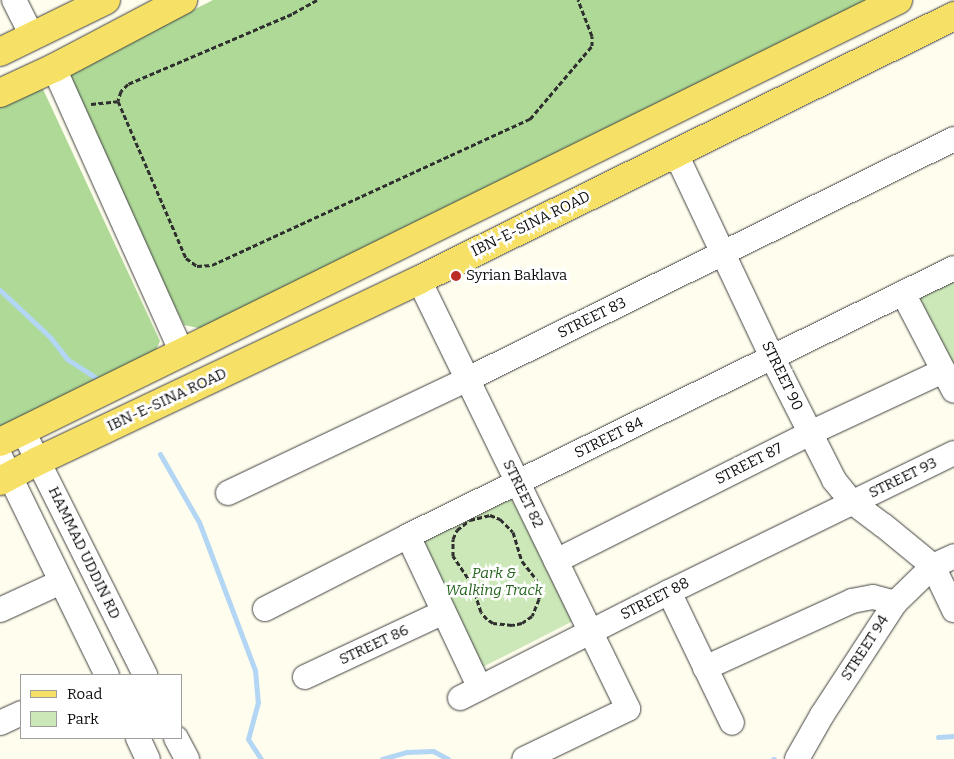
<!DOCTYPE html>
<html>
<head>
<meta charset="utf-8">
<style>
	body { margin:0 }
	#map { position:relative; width:954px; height:759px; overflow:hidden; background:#fffded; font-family:Bitter,serif }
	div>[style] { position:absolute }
	.green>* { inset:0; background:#cce8b8; transform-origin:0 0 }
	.forest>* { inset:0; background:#aed997 }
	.stream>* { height:5px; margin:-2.5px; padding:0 2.5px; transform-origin:2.5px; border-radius:2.5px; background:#b3d6f5 }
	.path>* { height:3px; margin-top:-1.5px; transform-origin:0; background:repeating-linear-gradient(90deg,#2f2f2f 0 5px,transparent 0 7.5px) }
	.roads { filter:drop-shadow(0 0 1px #404040) drop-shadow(0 0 1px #404040) }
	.minor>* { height:24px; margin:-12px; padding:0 12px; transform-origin:12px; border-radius:12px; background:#fff }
	.major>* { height:28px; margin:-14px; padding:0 14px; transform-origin:14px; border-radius:14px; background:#f6e166 }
	.dots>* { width:14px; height:14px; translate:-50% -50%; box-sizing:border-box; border:2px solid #fff; border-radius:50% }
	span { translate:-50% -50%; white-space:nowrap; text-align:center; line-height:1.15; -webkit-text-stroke:5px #fff; paint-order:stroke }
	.street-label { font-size:15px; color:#0d0d0d }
	.poi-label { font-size:15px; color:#0d0d0d }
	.left { translate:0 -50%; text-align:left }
	.park-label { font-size:15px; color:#26641e; font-style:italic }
	.legend { position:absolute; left:20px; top:674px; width:162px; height:65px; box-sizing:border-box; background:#fff; border:1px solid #9e9e9e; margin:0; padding:6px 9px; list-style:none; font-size:15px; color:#0d0d0d }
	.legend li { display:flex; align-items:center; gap:10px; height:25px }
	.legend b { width:25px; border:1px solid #9e9e9e }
</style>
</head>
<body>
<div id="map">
	<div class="green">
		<i style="clip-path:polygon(954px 271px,954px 381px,908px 294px)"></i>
		<i style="left:510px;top:496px;width:140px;height:106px;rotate:63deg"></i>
	</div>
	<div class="forest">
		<i style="clip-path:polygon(213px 0,870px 0,203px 329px,184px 325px,68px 88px,68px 76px,80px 67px)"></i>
		<i style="clip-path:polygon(42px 87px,160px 341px,153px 357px,0 432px,0 107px)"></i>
	</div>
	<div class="stream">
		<i style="left:0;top:290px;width:69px;rotate:43.2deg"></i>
		<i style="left:50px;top:337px;width:28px;rotate:52deg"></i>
		<i style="left:67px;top:359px;width:38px;rotate:33deg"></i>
		<i style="left:160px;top:454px;width:78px;rotate:60.2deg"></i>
		<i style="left:199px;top:522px;width:158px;rotate:69.3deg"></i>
		<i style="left:255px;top:670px;width:32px;rotate:85deg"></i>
		<i style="left:258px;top:702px;width:38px;rotate:105deg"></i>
		<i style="left:248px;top:739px;width:24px;rotate:57deg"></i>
		<i style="left:938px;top:737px;width:16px;rotate:-4deg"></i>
		<i style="left:382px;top:759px;width:26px;rotate:-16deg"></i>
		<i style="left:407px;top:752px;width:26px;rotate:-2deg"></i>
		<i style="left:433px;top:751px;width:17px;rotate:28deg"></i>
		<i style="left:773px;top:759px;width:1px"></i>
	</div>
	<div class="path">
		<i style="left:317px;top:0;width:29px;rotate:151deg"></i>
		<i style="left:292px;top:14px;width:178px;rotate:156.9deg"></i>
		<i style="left:128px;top:84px;width:10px;rotate:135deg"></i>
		<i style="left:121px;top:91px;width:10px;rotate:107deg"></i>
		<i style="left:118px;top:101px;width:171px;rotate:66.6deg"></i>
		<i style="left:186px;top:258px;width:14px;rotate:36deg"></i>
		<i style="left:197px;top:266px;width:15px;rotate:-4deg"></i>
		<i style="left:212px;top:265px;width:350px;rotate:-24.7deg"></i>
		<i style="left:530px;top:119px;width:96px;rotate:-49.7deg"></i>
		<i style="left:592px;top:46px;width:10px;rotate:-90deg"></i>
		<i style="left:592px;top:36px;width:39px;rotate:-111deg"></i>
		<i style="left:91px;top:104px;width:27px;rotate:-6deg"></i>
		<i style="left:490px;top:515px;width:11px;rotate:22deg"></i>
		<i style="left:500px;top:519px;width:18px;rotate:45deg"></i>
		<i style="left:513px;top:532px;width:30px;rotate:73deg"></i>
		<i style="left:522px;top:561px;width:23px;rotate:52deg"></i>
		<i style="left:536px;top:579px;width:11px;rotate:75deg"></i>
		<i style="left:539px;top:590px;width:9px;rotate:90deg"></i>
		<i style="left:539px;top:599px;width:18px;rotate:112deg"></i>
		<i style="left:532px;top:616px;width:12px;rotate:145deg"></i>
		<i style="left:522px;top:623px;width:10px;rotate:169deg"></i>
		<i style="left:512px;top:625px;width:19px;rotate:-174deg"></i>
		<i style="left:493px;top:623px;width:7px;rotate:-146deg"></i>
		<i style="left:487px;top:619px;width:9px;rotate:-131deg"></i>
		<i style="left:481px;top:612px;width:29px;rotate:-108deg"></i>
		<i style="left:472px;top:584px;width:34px;rotate:-124deg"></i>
		<i style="left:453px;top:556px;width:17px;rotate:-90deg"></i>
		<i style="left:453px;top:539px;width:10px;rotate:-66deg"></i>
		<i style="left:457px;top:530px;width:16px;rotate:-38deg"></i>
		<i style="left:470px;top:520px;width:21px;rotate:-14deg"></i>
	</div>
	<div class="roads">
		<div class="minor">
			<i style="left:14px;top:0;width:40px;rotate:63.4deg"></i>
			<i style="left:54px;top:68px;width:312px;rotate:65.8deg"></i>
			<i style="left:675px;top:152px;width:229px;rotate:64.7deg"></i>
			<i style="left:773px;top:359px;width:136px;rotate:63.2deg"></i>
			<i style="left:834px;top:480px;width:28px;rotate:51deg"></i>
			<i style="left:852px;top:502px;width:39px;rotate:37deg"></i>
			<i style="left:883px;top:525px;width:65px;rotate:39.4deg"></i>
			<i style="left:933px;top:566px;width:49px;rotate:64.5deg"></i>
			<i style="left:419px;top:280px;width:477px;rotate:64deg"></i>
			<i style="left:628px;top:709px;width:115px;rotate:154.3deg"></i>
			<i style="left:903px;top:293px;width:110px;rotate:62.5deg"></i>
			<i style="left:23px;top:431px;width:273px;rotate:63.4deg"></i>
			<i style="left:0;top:456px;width:244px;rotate:64deg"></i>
			<i style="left:228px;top:493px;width:266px;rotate:-25.4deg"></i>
			<i style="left:468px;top:379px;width:542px;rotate:-26.28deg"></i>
			<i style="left:408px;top:536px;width:168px;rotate:64.7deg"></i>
			<i style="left:556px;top:561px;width:284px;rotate:-26.7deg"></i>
			<i style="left:810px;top:433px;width:147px;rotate:-25deg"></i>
			<i style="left:669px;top:592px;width:145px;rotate:64.3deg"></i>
			<i style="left:265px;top:609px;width:161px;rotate:-27deg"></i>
			<i style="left:408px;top:536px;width:608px;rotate:-26.14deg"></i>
			<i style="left:0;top:610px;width:67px;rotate:-24.7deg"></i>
			<i style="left:705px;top:668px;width:162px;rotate:-24.5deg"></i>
			<i style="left:852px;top:601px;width:21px;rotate:-11deg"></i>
			<i style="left:873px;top:597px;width:23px;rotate:15deg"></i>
			<i style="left:305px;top:677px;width:153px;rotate:-25.1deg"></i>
			<i style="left:460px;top:698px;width:234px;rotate:-26.9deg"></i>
			<i style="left:669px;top:592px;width:317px;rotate:-26deg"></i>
			<i style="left:0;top:723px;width:23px;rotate:-25deg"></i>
			<i style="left:138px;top:738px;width:23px;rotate:65deg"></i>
			<i style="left:176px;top:738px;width:24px;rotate:62deg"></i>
			<i style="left:797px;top:759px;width:51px;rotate:-60.4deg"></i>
			<i style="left:822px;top:715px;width:134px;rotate:-56.9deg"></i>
			<i style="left:895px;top:603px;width:53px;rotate:-44.2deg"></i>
			<i style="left:933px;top:566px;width:23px;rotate:-25deg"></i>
		</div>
		<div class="major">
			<i style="left:0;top:52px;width:118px;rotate:-26.1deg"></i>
			<i style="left:0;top:93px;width:60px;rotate:-24.8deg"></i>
			<i style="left:54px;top:68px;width:146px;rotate:-27.8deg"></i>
			<i style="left:0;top:442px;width:1001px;rotate:-26.21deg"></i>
			<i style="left:0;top:481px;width:43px;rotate:-27.8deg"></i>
			<i style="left:38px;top:461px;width:422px;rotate:-25.4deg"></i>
			<i style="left:419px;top:280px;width:597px;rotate:-26.26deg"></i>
		</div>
	</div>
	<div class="dots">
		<i style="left:456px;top:276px;background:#bb2e27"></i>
	</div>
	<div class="street-label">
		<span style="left:531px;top:224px;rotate:-26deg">IBN-E-SINA ROAD</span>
		<span style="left:592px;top:318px;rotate:-26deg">STREET 83</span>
		<span style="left:782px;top:376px;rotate:64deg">STREET 90</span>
		<span style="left:167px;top:400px;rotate:-25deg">IBN-E-SINA ROAD</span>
		<span style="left:609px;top:438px;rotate:-26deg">STREET 84</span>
		<span style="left:749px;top:464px;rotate:-27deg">STREET 87</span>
		<span style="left:903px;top:478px;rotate:-26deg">STREET 93</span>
		<span style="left:523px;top:494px;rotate:64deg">STREET 82</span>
		<span style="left:84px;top:553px;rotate:64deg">HAMMAD UDDIN RD</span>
		<span style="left:655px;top:599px;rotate:-27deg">STREET 88</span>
		<span style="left:374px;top:645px;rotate:-25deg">STREET 86</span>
		<span style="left:865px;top:648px;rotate:-57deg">STREET 94</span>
	</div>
	<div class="poi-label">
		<span class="left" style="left:466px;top:276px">Syrian Baklava</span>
	</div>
	<div class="park-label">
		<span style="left:494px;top:582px">Park &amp;<br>Walking Track</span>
	</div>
	<ul class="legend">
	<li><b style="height:6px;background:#f6e166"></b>Road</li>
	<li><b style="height:14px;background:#cce8b8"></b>Park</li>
	</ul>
</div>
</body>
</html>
